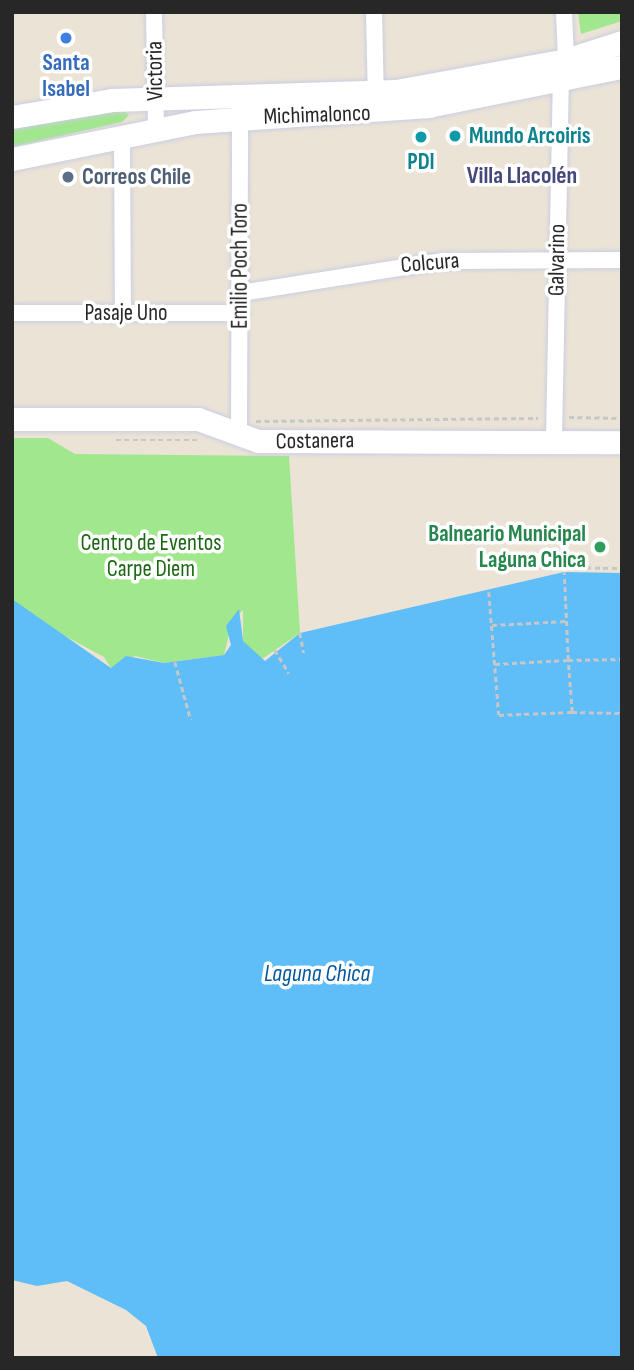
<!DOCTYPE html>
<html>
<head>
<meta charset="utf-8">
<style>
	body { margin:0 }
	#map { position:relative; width:634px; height:1370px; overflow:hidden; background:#ebe4d6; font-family:"Sofia Sans Condensed",sans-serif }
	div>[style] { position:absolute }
	.green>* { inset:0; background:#a1e78d }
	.water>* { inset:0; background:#5fbdf7 }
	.path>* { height:2.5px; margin-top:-1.25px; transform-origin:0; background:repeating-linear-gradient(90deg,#c7c7c7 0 5px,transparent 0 8.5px) }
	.roads { filter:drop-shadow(0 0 2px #cbcde2) drop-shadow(0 0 2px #cbcde2) }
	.street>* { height:16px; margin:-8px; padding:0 8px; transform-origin:8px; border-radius:8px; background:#fff }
	.secondary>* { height:23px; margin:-11.5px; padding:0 11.5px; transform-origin:11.5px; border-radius:11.5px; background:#fff }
	.dots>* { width:19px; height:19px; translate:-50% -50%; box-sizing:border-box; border:4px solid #fff; border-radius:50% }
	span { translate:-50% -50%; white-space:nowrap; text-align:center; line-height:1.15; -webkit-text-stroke:7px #fff; paint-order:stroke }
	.shop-label { font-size:23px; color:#366cbe; font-weight:700 }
	.street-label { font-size:23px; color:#272727 }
	.culture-label { font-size:23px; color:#0d838f; font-weight:700 }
	.left { translate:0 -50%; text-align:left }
	.service-label { font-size:23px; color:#4e5e75; font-weight:700 }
	.leisure-label { font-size:23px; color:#27864d; font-weight:700 }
	.right { translate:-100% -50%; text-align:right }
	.park-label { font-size:23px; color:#1b6713 }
	.neighbourhood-label { font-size:24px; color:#44487a; font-weight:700 }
	.water-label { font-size:24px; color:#03579e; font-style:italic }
	.frame { position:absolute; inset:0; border:14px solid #272727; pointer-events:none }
</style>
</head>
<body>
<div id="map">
	<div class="green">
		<i style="clip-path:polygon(578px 12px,622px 12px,622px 21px,581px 34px)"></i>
		<i style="clip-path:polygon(124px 110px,129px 115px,122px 122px,12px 147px,12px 125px)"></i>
		<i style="clip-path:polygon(12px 438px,48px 438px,75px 454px,289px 456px,300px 633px,259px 661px,243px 641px,243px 610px,232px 621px,224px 655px,164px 663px,135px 656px,111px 668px,104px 657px,39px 622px,12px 599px)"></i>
	</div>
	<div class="water">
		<i style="clip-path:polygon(564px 572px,622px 573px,622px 1358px,158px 1358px,146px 1326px,126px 1310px,67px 1281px,37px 1286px,12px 1280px,12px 599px,111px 668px,126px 656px,164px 663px,224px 655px,231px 645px,226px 626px,239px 609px,243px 641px,265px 661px,300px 633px)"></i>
	</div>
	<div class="path">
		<i style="left:569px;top:417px;width:53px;rotate:1.1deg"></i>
		<i style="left:256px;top:421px;width:282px;rotate:-0.6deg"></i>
		<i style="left:116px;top:440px;width:81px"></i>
		<i style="left:476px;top:566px;width:146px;rotate:0.8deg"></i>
		<i style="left:489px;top:592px;width:123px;rotate:85.4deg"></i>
		<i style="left:499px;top:715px;width:73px;rotate:-2.4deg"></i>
		<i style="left:572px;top:712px;width:52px;rotate:-94.4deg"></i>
		<i style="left:568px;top:660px;width:54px;rotate:-1.1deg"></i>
		<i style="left:492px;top:625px;width:74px;rotate:-3.1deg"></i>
		<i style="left:300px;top:633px;width:20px;rotate:79deg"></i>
		<i style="left:275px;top:650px;width:27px;rotate:59deg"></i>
		<i style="left:175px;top:662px;width:60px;rotate:74.6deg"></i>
		<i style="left:495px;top:664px;width:73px;rotate:-3.1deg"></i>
		<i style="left:568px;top:660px;width:88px;rotate:-92.6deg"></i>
		<i style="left:572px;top:712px;width:50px;rotate:1.1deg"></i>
	</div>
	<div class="roads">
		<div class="street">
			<i style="left:154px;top:12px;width:117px;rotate:89deg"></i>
			<i style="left:374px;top:12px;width:89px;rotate:88.7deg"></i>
			<i style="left:564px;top:12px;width:48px;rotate:87.6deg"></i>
			<i style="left:122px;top:137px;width:176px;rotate:89.7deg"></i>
			<i style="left:241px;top:293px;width:206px;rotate:-9deg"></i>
			<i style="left:444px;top:261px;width:178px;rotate:-0.3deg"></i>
			<i style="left:12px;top:313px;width:229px"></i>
			<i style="left:239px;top:434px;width:323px;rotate:-89.8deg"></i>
			<i style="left:554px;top:438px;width:356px;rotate:-88.9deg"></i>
		</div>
		<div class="secondary">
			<i style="left:12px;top:117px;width:101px;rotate:-9.6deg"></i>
			<i style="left:112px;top:100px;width:284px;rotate:-1.8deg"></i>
			<i style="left:396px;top:91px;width:173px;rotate:-10.3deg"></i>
			<i style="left:566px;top:60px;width:59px;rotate:-17.8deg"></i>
			<i style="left:12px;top:159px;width:187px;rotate:-11.4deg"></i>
			<i style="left:195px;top:122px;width:234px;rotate:-3.9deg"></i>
			<i style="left:428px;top:106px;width:198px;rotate:-11.4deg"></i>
			<i style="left:12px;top:419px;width:186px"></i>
			<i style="left:198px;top:419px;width:64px;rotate:20.1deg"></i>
			<i style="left:258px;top:441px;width:364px;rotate:0.2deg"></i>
		</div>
	</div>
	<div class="dots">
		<i style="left:66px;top:38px;background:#3f7fe0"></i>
		<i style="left:455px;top:136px;background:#0f9aa8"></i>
		<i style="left:421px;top:137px;background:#0f9aa8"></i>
		<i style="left:68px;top:177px;background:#5c6f8a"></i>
		<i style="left:600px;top:547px;background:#2e9e5b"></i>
	</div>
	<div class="shop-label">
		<span style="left:66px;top:76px">Santa<br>Isabel</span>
	</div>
	<div class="street-label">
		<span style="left:155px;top:71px;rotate:-91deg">Victoria</span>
		<span style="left:317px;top:115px;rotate:-2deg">Michimalonco</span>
		<span style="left:557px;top:260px;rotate:-89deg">Galvarino</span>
		<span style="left:430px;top:263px;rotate:-5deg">Colcura</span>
		<span style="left:240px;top:266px;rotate:-90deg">Emilio Poch Toro</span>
		<span style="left:126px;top:313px">Pasaje Uno</span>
		<span style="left:315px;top:441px;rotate:-1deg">Costanera</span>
	</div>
	<div class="culture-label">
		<span class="left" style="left:469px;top:136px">Mundo Arcoiris</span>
		<span style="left:421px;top:162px">PDI</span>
	</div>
	<div class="service-label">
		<span class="left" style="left:82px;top:177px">Correos Chile</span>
	</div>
	<div class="leisure-label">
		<span class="right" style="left:586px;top:547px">Balneario Municipal<br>Laguna Chica</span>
	</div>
	<div class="park-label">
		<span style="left:151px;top:556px">Centro de Eventos<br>Carpe Diem</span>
	</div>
	<div class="neighbourhood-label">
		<span style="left:522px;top:176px">Villa Llacolén</span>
	</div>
	<div class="water-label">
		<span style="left:317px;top:974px">Laguna Chica</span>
	</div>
	<div class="frame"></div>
</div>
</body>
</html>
